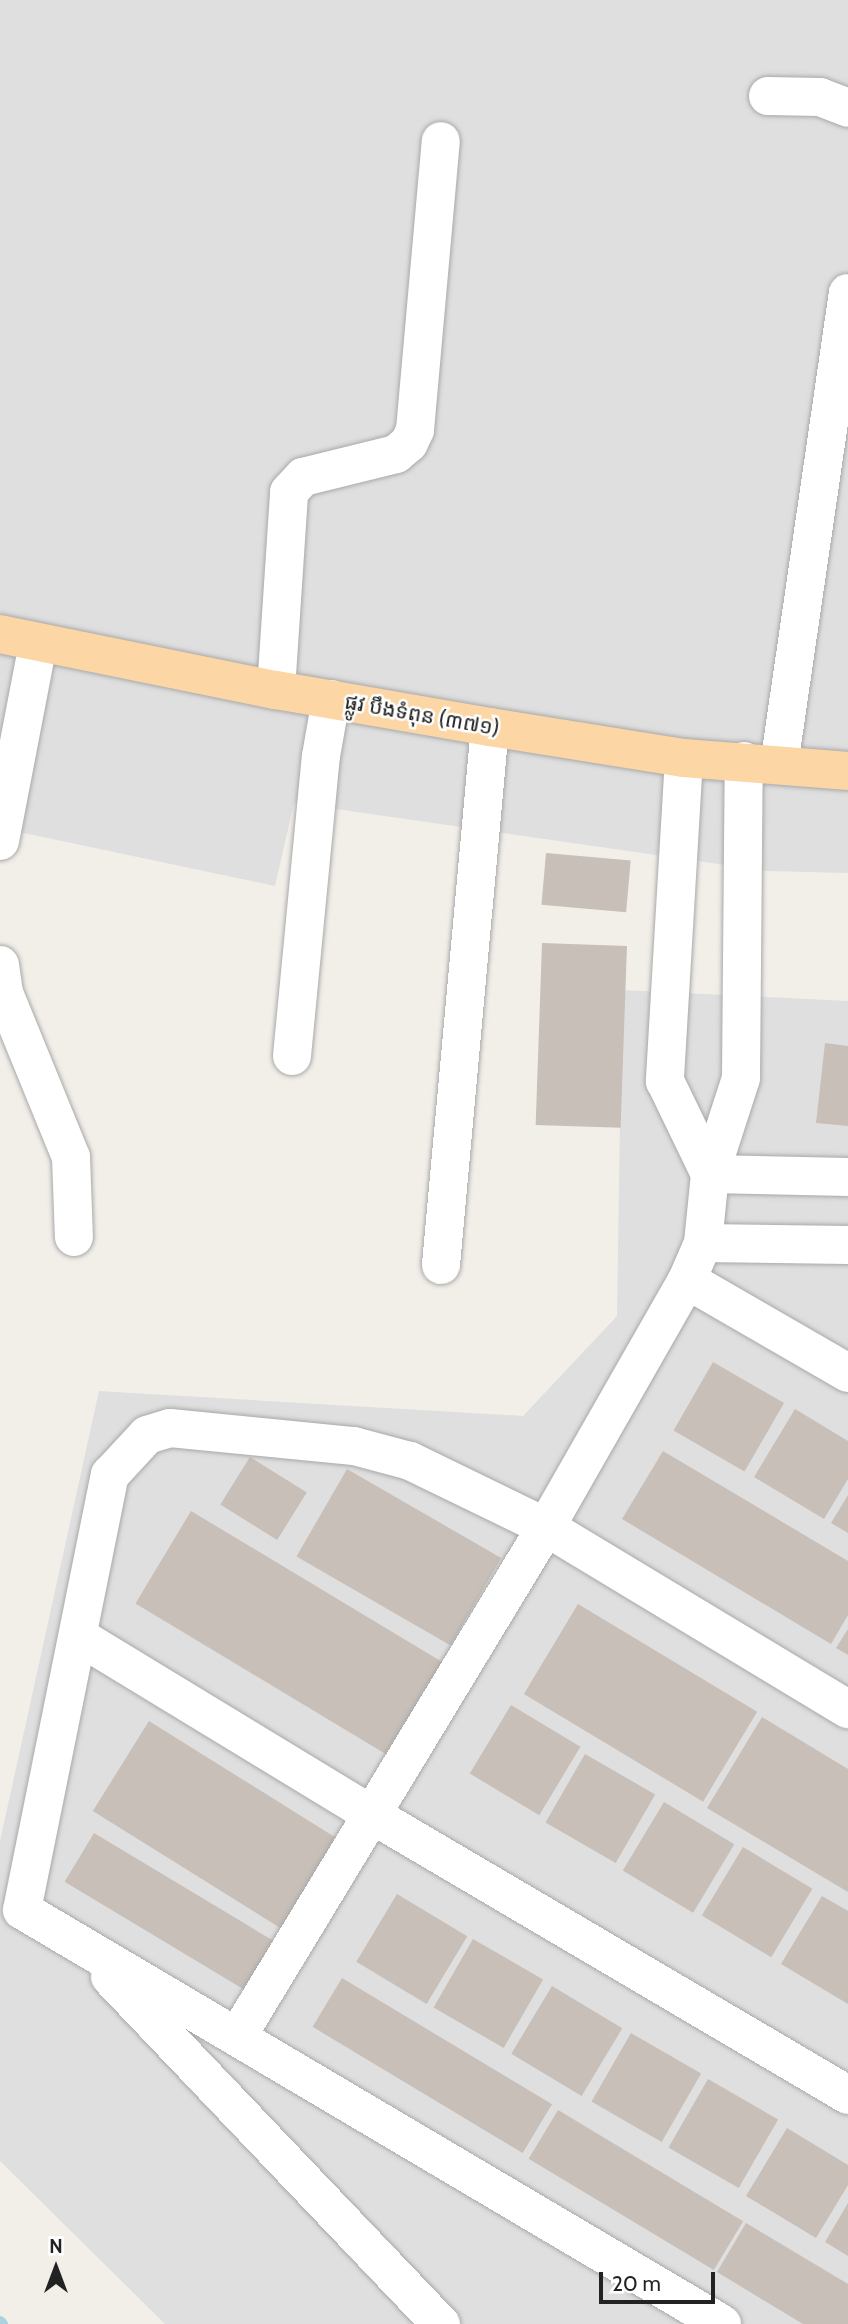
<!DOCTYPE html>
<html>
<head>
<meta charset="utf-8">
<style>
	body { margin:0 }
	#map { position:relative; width:848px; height:2324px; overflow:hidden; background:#f2efe9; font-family:Cabin,"Noto Sans Khmer",sans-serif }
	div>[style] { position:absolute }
	.residential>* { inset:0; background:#e0dfdf }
	.stream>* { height:12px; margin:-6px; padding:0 6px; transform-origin:6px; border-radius:6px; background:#aad3df }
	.building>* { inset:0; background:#c7bfb8; transform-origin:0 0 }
	.roads { filter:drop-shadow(0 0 2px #a9a9a9) drop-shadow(0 0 2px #a9a9a9) }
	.minor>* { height:38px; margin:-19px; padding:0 19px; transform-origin:19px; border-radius:19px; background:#fff }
	.major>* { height:38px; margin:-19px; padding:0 19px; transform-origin:19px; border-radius:19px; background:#fcd6a4 }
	span { translate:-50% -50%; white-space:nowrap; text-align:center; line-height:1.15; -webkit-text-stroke:5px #fff; paint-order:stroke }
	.street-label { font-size:21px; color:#222 }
	.north { position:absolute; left:21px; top:2233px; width:70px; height:70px; -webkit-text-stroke:5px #fff; paint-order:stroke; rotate:0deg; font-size:19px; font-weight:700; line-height:28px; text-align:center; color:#222 }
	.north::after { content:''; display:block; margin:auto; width:24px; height:32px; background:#222; clip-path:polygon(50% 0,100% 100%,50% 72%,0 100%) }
	.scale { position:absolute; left:599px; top:2272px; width:116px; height:32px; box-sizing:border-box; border:4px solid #222; border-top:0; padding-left:9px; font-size:21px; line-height:24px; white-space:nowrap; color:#222; -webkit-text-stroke:5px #fff; paint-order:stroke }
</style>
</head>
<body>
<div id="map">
	<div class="residential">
		<i style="clip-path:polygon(0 0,848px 0,848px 873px,768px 871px,294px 803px,275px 886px,0 828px)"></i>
		<i style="clip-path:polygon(622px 990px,848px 1001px,848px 2324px,165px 2324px,0 2161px,0 1841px,99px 1391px,523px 1416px,617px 1316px)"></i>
	</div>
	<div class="stream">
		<i style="left:0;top:2322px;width:3px;rotate:45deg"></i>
	</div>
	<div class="building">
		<i style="left:546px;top:853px;width:85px;height:52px;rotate:5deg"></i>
		<i style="left:542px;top:943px;width:85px;height:182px;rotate:2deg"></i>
		<i style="clip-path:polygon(825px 1043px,848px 1046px,848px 1126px,816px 1123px)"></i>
		<i style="left:713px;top:1362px;width:82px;height:79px;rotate:30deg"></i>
		<i style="clip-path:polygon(795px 1409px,848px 1441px,848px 1479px,824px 1519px,754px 1477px)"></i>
		<i style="clip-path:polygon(663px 1451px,848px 1561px,848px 1615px,831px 1644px,622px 1519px)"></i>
		<i style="left:250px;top:1457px;width:67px;height:56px;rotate:32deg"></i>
		<i style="left:347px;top:1469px;width:178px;height:101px;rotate:30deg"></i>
		<i style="clip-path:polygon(848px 1495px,848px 1533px,831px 1523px)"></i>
		<i style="left:191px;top:1511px;width:294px;height:108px;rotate:31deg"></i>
		<i style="left:578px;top:1604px;width:209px;height:105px;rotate:31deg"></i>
		<i style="clip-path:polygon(848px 1629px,848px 1655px,836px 1648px)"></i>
		<i style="left:511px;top:1705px;width:81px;height:80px;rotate:31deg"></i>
		<i style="clip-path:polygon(762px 1717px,848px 1769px,848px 1892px,707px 1808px)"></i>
		<i style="left:149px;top:1721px;width:226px;height:106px;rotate:32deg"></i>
		<i style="left:585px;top:1754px;width:81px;height:79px;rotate:30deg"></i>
		<i style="left:664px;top:1802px;width:82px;height:80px;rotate:31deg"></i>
		<i style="left:94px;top:1833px;width:216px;height:57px;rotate:31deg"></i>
		<i style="left:743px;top:1847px;width:81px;height:80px;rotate:31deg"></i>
		<i style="left:397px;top:1894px;width:82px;height:79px;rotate:31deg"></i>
		<i style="clip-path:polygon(822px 1896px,848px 1911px,848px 2004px,781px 1964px)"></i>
		<i style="left:473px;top:1939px;width:81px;height:79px;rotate:30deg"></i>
		<i style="left:342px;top:1978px;width:245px;height:57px;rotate:31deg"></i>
		<i style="left:552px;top:1986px;width:82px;height:79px;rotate:31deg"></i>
		<i style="left:631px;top:2033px;width:81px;height:79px;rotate:30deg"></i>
		<i style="left:708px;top:2079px;width:81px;height:79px;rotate:30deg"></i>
		<i style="left:558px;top:2110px;width:216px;height:57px;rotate:31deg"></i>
		<i style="clip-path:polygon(787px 2128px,848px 2165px,848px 2185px,816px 2238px,746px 2196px)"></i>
		<i style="clip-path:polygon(848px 2203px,848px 2256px,825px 2242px)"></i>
		<i style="clip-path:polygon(746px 2223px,848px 2284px,848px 2324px,803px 2324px,717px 2272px)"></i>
	</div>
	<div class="roads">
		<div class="minor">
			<i style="left:768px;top:96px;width:52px;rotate:1.1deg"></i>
			<i style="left:820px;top:97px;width:30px;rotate:21deg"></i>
			<i style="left:276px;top:690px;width:198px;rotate:-86.2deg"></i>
			<i style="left:289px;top:492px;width:21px;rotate:-47deg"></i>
			<i style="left:303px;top:477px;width:96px;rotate:-13.9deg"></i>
			<i style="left:396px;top:454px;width:17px;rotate:-40deg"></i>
			<i style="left:409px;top:443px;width:14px;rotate:-65deg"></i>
			<i style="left:415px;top:430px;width:290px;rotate:-84.9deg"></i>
			<i style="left:684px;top:758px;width:324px;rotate:93.4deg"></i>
			<i style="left:665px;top:1081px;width:103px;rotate:64.2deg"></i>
			<i style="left:779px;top:765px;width:477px;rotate:-81.7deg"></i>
			<i style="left:0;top:841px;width:202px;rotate:-79.1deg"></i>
			<i style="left:0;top:965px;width:28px;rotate:82deg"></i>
			<i style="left:4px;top:993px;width:177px;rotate:67.8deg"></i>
			<i style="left:71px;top:1157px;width:80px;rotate:87.9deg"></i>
			<i style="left:292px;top:1056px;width:301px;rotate:-84.5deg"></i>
			<i style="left:321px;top:756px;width:58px;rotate:-80deg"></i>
			<i style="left:710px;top:1174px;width:138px;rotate:1.2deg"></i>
			<i style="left:703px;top:1243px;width:145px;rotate:0.8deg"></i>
			<i style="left:441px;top:1265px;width:540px;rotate:-84.8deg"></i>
			<i style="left:687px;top:1280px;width:186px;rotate:30deg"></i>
			<i style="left:78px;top:1636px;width:346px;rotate:31.3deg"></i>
			<i style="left:374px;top:1816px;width:550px;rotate:30.48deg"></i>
			<i style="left:110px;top:1977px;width:480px;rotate:46.4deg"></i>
			<i style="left:237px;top:2037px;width:596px;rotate:-58.79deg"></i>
			<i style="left:546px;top:1527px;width:284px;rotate:-60.3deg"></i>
			<i style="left:687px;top:1280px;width:40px;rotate:-66.6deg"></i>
			<i style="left:703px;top:1243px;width:69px;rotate:-84.2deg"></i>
			<i style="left:710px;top:1174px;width:101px;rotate:-72.1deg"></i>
			<i style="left:741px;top:1078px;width:317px;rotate:-89.5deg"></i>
			<i style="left:722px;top:2324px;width:813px;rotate:-149.4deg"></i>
			<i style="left:22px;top:1910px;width:444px;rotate:-78.6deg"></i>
			<i style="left:110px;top:1475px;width:54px;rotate:-47.2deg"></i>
			<i style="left:147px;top:1435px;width:24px;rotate:-17deg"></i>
			<i style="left:170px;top:1428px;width:185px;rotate:5.6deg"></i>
			<i style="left:354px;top:1446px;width:58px;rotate:15deg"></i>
			<i style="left:410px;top:1461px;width:151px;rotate:25.9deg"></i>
			<i style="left:546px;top:1527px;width:353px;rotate:31.1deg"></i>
		</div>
		<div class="major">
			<i style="left:0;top:634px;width:282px;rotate:11.5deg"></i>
			<i style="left:276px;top:690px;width:217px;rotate:9.8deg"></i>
			<i style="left:490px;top:727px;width:196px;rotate:9.1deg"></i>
			<i style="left:684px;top:758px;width:165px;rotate:4.5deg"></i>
		</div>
	</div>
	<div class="street-label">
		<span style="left:422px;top:715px;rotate:10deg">ផ្លូវ បឹងទំពុន (៣៧១)</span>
	</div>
	<div class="north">N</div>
	<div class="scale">20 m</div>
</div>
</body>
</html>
